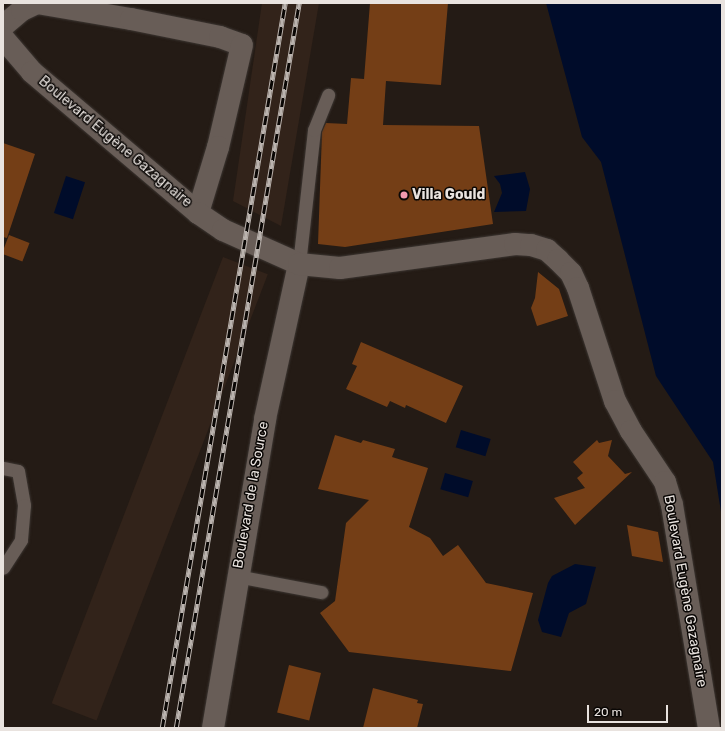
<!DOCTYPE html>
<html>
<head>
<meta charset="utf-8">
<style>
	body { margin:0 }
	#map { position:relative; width:725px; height:731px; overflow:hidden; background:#241b15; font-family:Rubik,sans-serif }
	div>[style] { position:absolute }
	.built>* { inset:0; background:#32231a; transform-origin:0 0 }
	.water>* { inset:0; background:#000c2a; transform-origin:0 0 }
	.building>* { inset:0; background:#743e16; transform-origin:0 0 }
	.roads { filter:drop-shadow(0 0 1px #3d3733) drop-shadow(0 0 1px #3d3733) }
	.lane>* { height:13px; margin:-6.5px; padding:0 6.5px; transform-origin:6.5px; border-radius:6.5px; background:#685d57 }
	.street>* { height:22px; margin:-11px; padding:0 11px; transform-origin:11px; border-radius:11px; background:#685d57 }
	.secondary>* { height:22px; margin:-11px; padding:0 11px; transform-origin:11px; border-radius:11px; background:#685d57 }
	.rail>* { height:4.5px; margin-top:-2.25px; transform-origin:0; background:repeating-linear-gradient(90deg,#0a0705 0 9px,#bab3ae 0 18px); box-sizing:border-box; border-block:1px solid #bab3ae }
	.dots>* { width:11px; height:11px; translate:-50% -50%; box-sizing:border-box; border:2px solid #0a0705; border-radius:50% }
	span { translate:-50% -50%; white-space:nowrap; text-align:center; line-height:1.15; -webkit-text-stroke:3px #0a0705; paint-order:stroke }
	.street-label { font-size:14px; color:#e9e3df }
	.poi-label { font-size:14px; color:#e9e3df; font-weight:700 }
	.left { translate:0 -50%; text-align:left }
	.frame { position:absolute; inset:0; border:4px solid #e9e3df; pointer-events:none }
	.scale { position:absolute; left:587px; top:705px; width:81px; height:18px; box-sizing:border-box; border:2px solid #e9e3df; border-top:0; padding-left:5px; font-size:12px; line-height:14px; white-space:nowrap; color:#e9e3df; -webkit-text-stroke:3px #0a0705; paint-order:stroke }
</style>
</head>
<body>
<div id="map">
	<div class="built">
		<i style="clip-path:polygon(262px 3px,319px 3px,281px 226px,233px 201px)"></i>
		<i style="left:223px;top:257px;width:48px;height:478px;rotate:21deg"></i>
	</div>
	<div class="water">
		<i style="clip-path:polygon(546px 3px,722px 3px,722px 518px,713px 462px,656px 376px,601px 162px,582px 137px)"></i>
		<i style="clip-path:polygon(525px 172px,530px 189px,526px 211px,494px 212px,502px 193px,500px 184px,494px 176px)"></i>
		<i style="left:66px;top:176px;width:20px;height:39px;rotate:18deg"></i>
		<i style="left:461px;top:430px;width:31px;height:18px;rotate:17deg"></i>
		<i style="left:445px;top:473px;width:29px;height:17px;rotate:16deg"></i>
		<i style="clip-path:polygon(575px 564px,596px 567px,586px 604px,569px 613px,561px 637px,542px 632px,538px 620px,548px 583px,552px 576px)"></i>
	</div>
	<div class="building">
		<i style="clip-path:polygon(370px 3px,448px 3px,441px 85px,386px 81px,383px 125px,479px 126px,493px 224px,345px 247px,318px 244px,322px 132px,326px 123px,347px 124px,351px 78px,364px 79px)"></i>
		<i style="clip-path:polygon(3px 143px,35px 154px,7px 238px,3px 237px)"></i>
		<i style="left:9px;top:235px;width:22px;height:20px;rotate:21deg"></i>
		<i style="clip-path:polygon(538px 272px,559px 289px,568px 316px,537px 326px,531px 308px,535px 298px)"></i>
		<i style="clip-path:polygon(361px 342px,463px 386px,446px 423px,406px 405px,405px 408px,390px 401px,387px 407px,346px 389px,357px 366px,352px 364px)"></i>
		<i style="clip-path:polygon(335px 435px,361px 443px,363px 440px,395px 449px,392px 457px,428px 468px,409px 527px,430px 538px,443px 556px,458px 545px,486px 583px,533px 593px,511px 671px,349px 652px,320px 613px,335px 601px,346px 523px,369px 500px,318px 489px)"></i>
		<i style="clip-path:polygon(597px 440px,599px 443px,612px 440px,608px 456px,625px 474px,632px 472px,575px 525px,554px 498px,585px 488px,577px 478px,583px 473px,573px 462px)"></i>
		<i style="clip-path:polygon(627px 525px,658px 532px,663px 562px,632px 556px)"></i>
		<i style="left:289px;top:665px;width:33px;height:49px;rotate:14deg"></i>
		<i style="clip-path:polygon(373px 688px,418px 700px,417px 703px,423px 704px,417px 728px,363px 728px)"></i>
	</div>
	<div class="roads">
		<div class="lane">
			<i style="left:299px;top:264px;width:135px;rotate:-83.6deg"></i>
			<i style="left:314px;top:130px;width:38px;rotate:-68deg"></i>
			<i style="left:3px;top:468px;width:15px;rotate:11deg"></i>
			<i style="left:18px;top:471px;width:35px;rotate:80deg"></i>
			<i style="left:24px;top:505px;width:35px;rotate:95deg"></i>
			<i style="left:21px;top:540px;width:33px;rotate:123deg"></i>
			<i style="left:237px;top:576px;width:86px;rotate:10.8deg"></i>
		</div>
		<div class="street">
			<i style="left:3px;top:26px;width:25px;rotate:-40deg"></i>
			<i style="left:22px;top:10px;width:17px;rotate:-25deg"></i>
			<i style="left:37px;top:3px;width:95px;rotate:9.7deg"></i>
			<i style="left:131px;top:19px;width:91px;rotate:11.4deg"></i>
			<i style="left:220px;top:37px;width:23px;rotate:20deg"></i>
			<i style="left:242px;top:45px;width:105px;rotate:103.2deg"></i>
			<i style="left:218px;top:147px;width:69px;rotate:106.9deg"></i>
			<i style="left:213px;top:728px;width:313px;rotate:-80.4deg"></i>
			<i style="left:265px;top:419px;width:159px;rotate:-77.6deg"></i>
		</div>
		<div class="secondary">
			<i style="left:3px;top:38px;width:45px;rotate:49.5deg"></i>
			<i style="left:32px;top:72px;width:218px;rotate:40.3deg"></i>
			<i style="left:198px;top:213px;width:30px;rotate:34deg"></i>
			<i style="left:223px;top:230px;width:83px;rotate:24.1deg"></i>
			<i style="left:299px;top:264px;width:41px;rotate:5.6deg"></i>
			<i style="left:340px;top:268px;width:177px;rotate:-7.8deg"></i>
			<i style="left:515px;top:244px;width:16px;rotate:4deg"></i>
			<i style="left:531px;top:245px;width:17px;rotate:17deg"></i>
			<i style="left:547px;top:250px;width:15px;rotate:42deg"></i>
			<i style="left:558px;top:260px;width:18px;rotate:45deg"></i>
			<i style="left:571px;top:273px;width:17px;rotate:65deg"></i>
			<i style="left:578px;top:288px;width:119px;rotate:71.9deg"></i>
			<i style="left:615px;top:401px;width:34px;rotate:62deg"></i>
			<i style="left:631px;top:431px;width:61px;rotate:56.3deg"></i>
			<i style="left:665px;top:482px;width:24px;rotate:73deg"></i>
			<i style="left:672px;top:505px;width:226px;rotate:80.6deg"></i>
		</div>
	</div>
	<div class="rail">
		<i style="left:162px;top:728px;width:735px;rotate:-80.37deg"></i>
		<i style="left:176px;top:728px;width:735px;rotate:-80.37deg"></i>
	</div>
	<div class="dots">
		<i style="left:404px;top:195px;background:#f29aaf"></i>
	</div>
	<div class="street-label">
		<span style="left:115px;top:142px;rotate:40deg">Boulevard Eugène Gazagnaire</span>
		<span style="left:251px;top:495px;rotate:-80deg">Boulevard de la Source</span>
		<span style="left:685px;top:591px;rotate:80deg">Boulevard Eugène Gazagnaire</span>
	</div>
	<div class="poi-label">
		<span class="left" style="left:412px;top:195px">Villa Gould</span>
	</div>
	<div class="frame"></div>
	<div class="scale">20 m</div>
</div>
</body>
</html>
